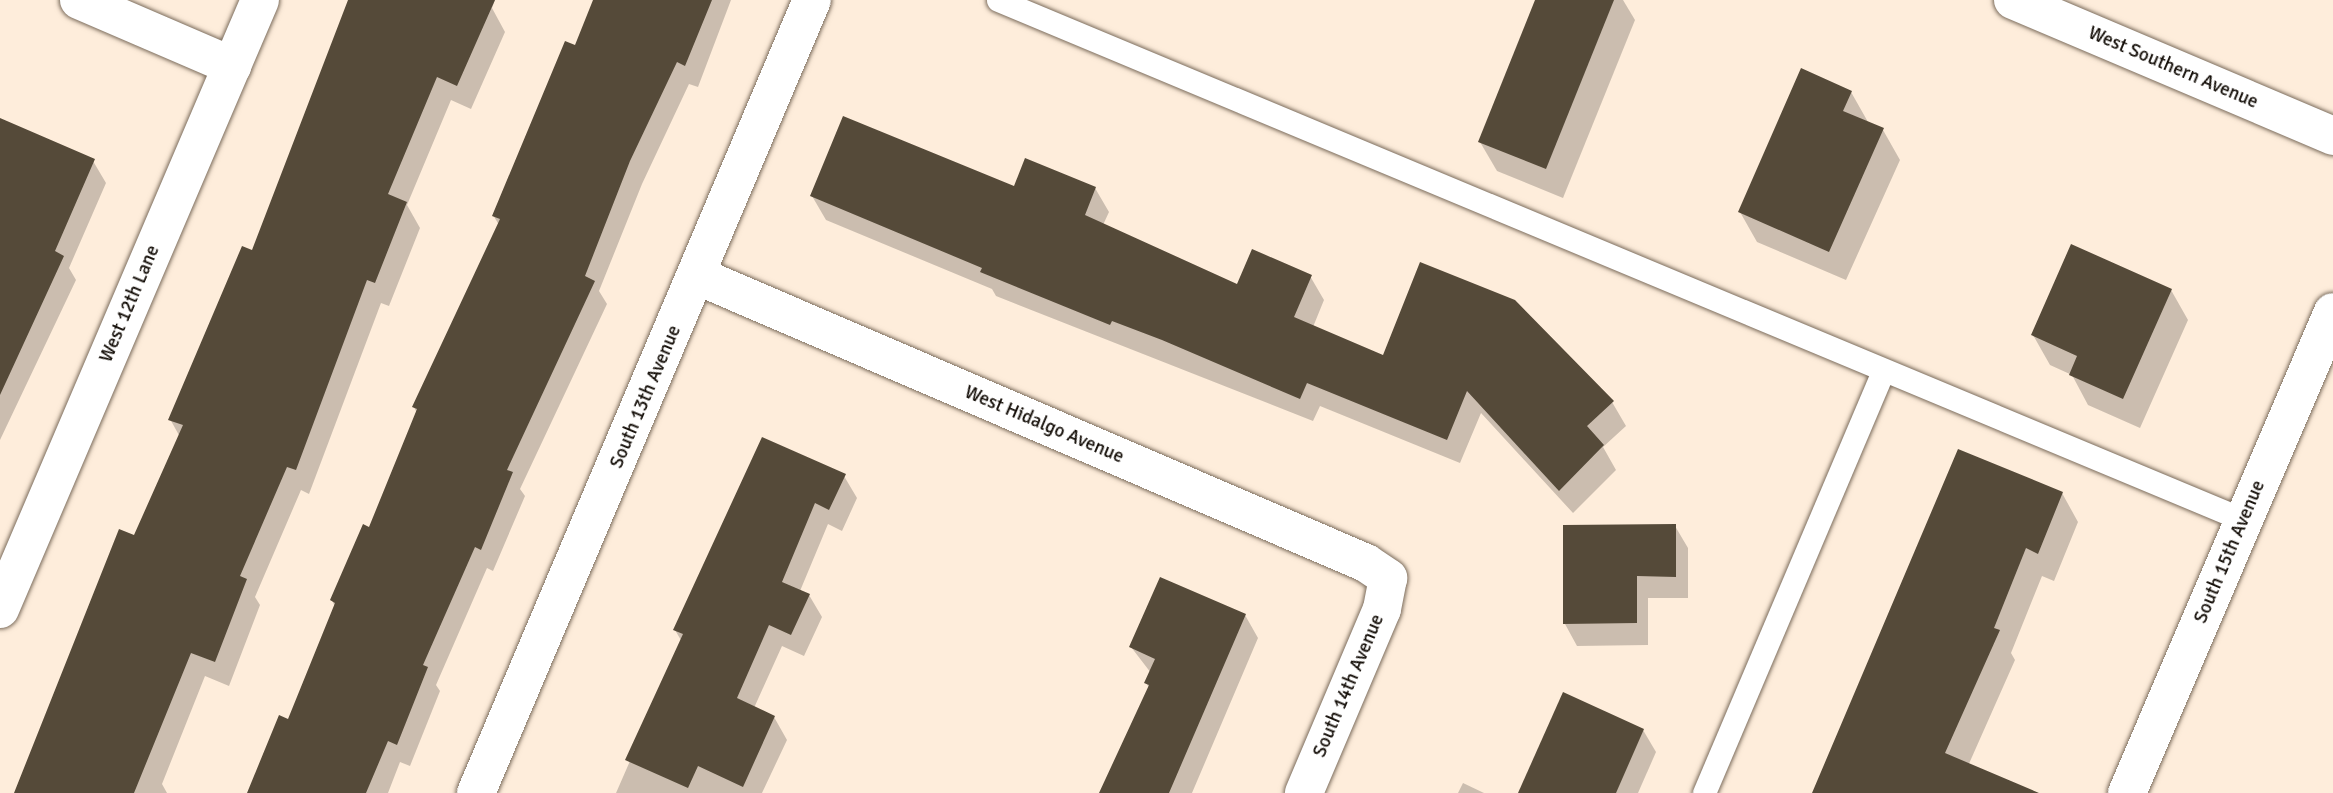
<!DOCTYPE html>
<html>
<head>
<meta charset="utf-8">
<style>
	body { margin:0 }
	#map { position:relative; width:2333px; height:793px; overflow:hidden; background:#feeddb; font-family:Signika,sans-serif }
	div>[style] { position:absolute }
	.shadow>* { inset:0; background:#0003 }
	.building>* { inset:0; background:#554a39 }
	.roads { filter:drop-shadow(0 0 2px #7b6c5c) drop-shadow(0 0 2px #7b6c5c) }
	.service>* { height:23px; margin:-11.5px; padding:0 11.5px; transform-origin:11.5px; border-radius:11.5px; background:#fff }
	.minor>* { height:38px; margin:-19px; padding:0 19px; transform-origin:19px; border-radius:19px; background:#fff }
	.tertiary>* { height:38px; margin:-19px; padding:0 19px; transform-origin:19px; border-radius:19px; background:#fff }
	.secondary>* { height:38px; margin:-19px; padding:0 19px; transform-origin:19px; border-radius:19px; background:#fff }
	span { translate:-50% -50%; white-space:nowrap; text-align:center; line-height:1.15; -webkit-text-stroke:7px #fff; paint-order:stroke }
	.street-label { font-size:19px; color:#130d07 }
</style>
</head>
<body>
<div id="map">
	<div class="shadow">
		<i style="clip-path:polygon(349px 0,495px 0,492px 8px,505px 32px,471px 109px,451px 100px,407px 205px,420px 228px,389px 306px,381px 303px,309px 494px,301px 490px,255px 597px,260px 605px,229px 686px,205px 676px,162px 784px,167px 793px,16px 793px,180px 437px,170px 419px,253px 252px)"></i>
		<i style="clip-path:polygon(595px 0,731px 0,698px 87px,689px 84px,642px 184px,599px 291px,607px 304px,520px 489px,525px 496px,493px 571px,487px 568px,436px 685px,440px 691px,410px 766px,400px 762px,388px 793px,249px 793px,289px 721px,335px 607px,332px 600px,370px 529px,417px 413px,414px 407px,499px 225px,493px 215px,566px 43px,576px 47px)"></i>
		<i style="clip-path:polygon(1537px 0,1623px 0,1635px 20px,1563px 198px,1497px 171px,1480px 142px)"></i>
		<i style="clip-path:polygon(1851px 92px,1868px 122px,1883px 130px,1900px 160px,1846px 280px,1757px 242px,1740px 212px)"></i>
		<i style="clip-path:polygon(0 120px,93px 161px,106px 183px,69px 268px,76px 280px,0 440px)"></i>
		<i style="clip-path:polygon(1095px 188px,1109px 212px,1103px 225px,1238px 286px,1310px 276px,1324px 300px,1313px 327px,1384px 357px,1612px 402px,1626px 426px,1603px 447px,1616px 470px,1573px 513px,1481px 413px,1460px 463px,1320px 406px,1313px 421px,996px 296px,992px 289px,826px 220px,812px 196px)"></i>
		<i style="clip-path:polygon(2171px 290px,2188px 320px,2140px 428px,2088px 405px,2072px 375px,2050px 365px,2033px 335px)"></i>
		<i style="clip-path:polygon(844px 476px,857px 498px,842px 531px,828px 524px,800px 591px,809px 595px,822px 617px,804px 656px,782px 646px,754px 708px,774px 717px,787px 740px,762px 793px,616px 793px,682px 642px,675px 630px)"></i>
		<i style="clip-path:polygon(2062px 493px,2078px 522px,2054px 581px,2042px 576px,2011px 653px,2015px 660px,1956px 793px,1814px 793px)"></i>
		<i style="clip-path:polygon(1675px 526px,1688px 548px,1688px 598px,1648px 598px,1648px 645px,1577px 646px,1565px 624px)"></i>
		<i style="clip-path:polygon(1245px 615px,1258px 638px,1192px 793px,1101px 793px,1150px 689px,1146px 683px,1151px 673px,1131px 647px)"></i>
		<i style="clip-path:polygon(1643px 730px,1656px 752px,1638px 793px,1537px 793px)"></i>
		<i style="clip-path:polygon(1463px 783px,1484px 793px,1458px 793px)"></i>
	</div>
	<div class="building">
		<i style="clip-path:polygon(348px 0,495px 0,457px 86px,437px 77px,388px 194px,407px 202px,375px 283px,367px 280px,296px 470px,287px 467px,240px 576px,247px 579px,215px 662px,191px 653px,134px 793px,14px 793px,119px 529px,134px 535px,183px 425px,168px 420px,242px 246px,252px 250px)"></i>
		<i style="clip-path:polygon(593px 0,712px 0,685px 66px,677px 62px,630px 161px,585px 276px,595px 281px,507px 470px,513px 472px,481px 550px,475px 547px,423px 665px,428px 667px,397px 745px,388px 741px,366px 793px,247px 793px,279px 715px,288px 719px,335px 603px,330px 600px,363px 524px,369px 527px,417px 409px,412px 407px,500px 219px,492px 216px,565px 41px,575px 45px)"></i>
		<i style="clip-path:polygon(1535px 0,1614px 0,1546px 169px,1478px 142px)"></i>
		<i style="clip-path:polygon(1801px 68px,1852px 91px,1843px 111px,1884px 128px,1829px 252px,1738px 212px)"></i>
		<i style="clip-path:polygon(843px 116px,1014px 186px,1025px 158px,1096px 187px,1085px 215px,1237px 284px,1252px 249px,1312px 275px,1294px 317px,1383px 355px,1420px 262px,1515px 300px,1614px 401px,1587px 426px,1604px 445px,1559px 491px,1467px 391px,1447px 440px,1307px 383px,1300px 399px,1162px 340px,1112px 321px,1110px 325px,980px 272px,982px 268px,810px 196px)"></i>
		<i style="clip-path:polygon(0 118px,95px 159px,55px 251px,64px 256px,0 395px)"></i>
		<i style="clip-path:polygon(2071px 244px,2172px 289px,2123px 399px,2069px 375px,2077px 356px,2031px 335px)"></i>
		<i style="clip-path:polygon(762px 437px,846px 474px,829px 510px,815px 503px,782px 582px,810px 594px,791px 635px,769px 625px,737px 698px,775px 716px,743px 787px,698px 766px,688px 788px,625px 760px,683px 634px,673px 630px)"></i>
		<i style="clip-path:polygon(1958px 449px,2063px 492px,2038px 554px,2026px 548px,1994px 628px,2000px 630px,1945px 753px,2039px 793px,1812px 793px)"></i>
		<i style="clip-path:polygon(1676px 524px,1676px 577px,1637px 576px,1637px 623px,1563px 624px,1563px 525px)"></i>
		<i style="clip-path:polygon(1160px 577px,1246px 614px,1169px 793px,1099px 793px,1149px 685px,1144px 683px,1155px 659px,1129px 647px)"></i>
		<i style="clip-path:polygon(1563px 692px,1644px 729px,1616px 793px,1518px 793px)"></i>
	</div>
	<div class="roads">
		<div class="service">
			<i style="left:998px;top:0;width:1350px;rotate:22.65deg"></i>
			<i style="left:1704px;top:793px;width:458px;rotate:-67deg"></i>
		</div>
		<div class="minor">
			<i style="left:79px;top:0;width:167px;rotate:23.3deg"></i>
			<i style="left:698px;top:276px;width:727px;rotate:23.25deg"></i>
			<i style="left:1366px;top:563px;width:27px;rotate:34deg"></i>
			<i style="left:1388px;top:578px;width:32px;rotate:101deg"></i>
			<i style="left:1382px;top:609px;width:200px;rotate:113deg"></i>
			<i style="left:0;top:609px;width:662px;rotate:-66.88deg"></i>
			<i style="left:476px;top:793px;width:861px;rotate:-67.04deg"></i>
		</div>
		<div class="tertiary">
			<i style="left:2127px;top:793px;width:523px;rotate:-66.82deg"></i>
		</div>
		<div class="secondary">
			<i style="left:2013px;top:0;width:348px;rotate:23deg"></i>
		</div>
	</div>
	<div class="street-label">
		<span style="left:2173px;top:68px;rotate:23deg">West Southern Avenue</span>
		<span style="left:130px;top:304px;rotate:-67deg">West 12th Lane</span>
		<span style="left:646px;top:397px;rotate:-67deg">South 13th Avenue</span>
		<span style="left:1044px;top:425px;rotate:23deg">West Hidalgo Avenue</span>
		<span style="left:2230px;top:552px;rotate:-67deg">South 15th Avenue</span>
		<span style="left:1349px;top:686px;rotate:-67deg">South 14th Avenue</span>
	</div>
</div>
</body>
</html>
